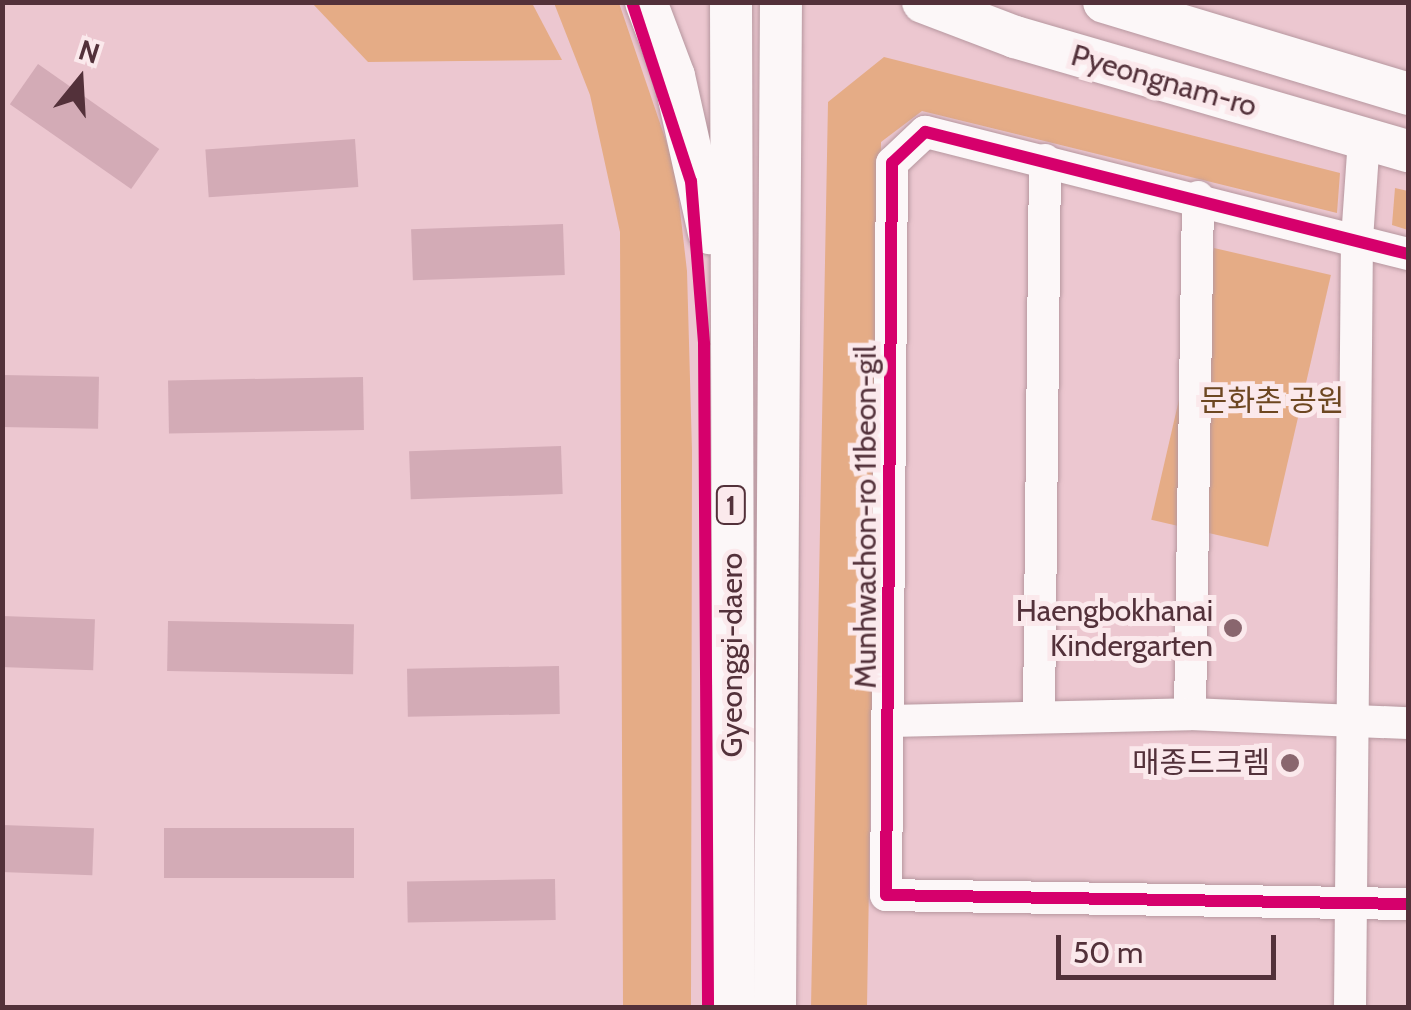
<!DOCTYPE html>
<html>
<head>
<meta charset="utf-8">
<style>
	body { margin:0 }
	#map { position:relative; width:1411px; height:1010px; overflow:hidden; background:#ecc7d0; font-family:Cabin,"Noto Sans KR",sans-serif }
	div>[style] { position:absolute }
	.green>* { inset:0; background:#e5ac86; transform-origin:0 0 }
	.building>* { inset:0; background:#d3abb6; transform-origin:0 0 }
	.roads { filter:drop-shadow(0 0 2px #b6979f) drop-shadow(0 0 2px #b6979f) }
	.minor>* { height:32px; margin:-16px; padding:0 16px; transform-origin:16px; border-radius:16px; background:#fcf7f8 }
	.major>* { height:42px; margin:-21px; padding:0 21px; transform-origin:21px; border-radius:21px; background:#fcf7f8 }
	.cycleway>* { height:12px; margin:-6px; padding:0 6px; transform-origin:6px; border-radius:6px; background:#d6006c }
	.dots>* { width:28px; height:28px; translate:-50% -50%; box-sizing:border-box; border:5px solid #fbe9ec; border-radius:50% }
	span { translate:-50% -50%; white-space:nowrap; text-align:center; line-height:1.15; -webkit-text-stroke:10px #fbe9ec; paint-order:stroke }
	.shield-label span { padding:2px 8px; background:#fbe9ec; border:2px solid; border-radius:8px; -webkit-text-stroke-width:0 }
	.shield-label { font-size:28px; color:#53313a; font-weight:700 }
	.street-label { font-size:30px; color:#53313a }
	.park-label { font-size:30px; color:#6d4721 }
	.poi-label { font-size:30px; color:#53313a }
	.right { translate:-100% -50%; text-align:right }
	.frame { position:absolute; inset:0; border:5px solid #53313a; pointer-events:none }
	.north { position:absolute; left:30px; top:30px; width:100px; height:100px; -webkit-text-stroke:8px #fbe9ec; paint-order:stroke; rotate:18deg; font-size:28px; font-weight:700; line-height:40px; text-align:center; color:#53313a }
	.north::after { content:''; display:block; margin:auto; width:35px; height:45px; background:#53313a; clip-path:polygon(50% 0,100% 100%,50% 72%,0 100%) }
	.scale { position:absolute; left:1056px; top:935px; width:220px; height:45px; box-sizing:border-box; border:5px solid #53313a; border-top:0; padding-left:12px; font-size:30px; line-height:35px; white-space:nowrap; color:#53313a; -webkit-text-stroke:8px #fbe9ec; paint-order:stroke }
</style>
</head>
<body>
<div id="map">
	<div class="green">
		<i style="clip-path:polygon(312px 3px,532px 3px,562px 60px,368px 62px)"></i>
		<i style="clip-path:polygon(554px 3px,619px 3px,675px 167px,687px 271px,692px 451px,691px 1007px,623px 1007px,620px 232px,590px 95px)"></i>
		<i style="clip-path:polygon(884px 57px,1340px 173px,1337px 213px,922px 111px,881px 142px,867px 1007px,811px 1008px,828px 102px)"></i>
		<i style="clip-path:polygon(1395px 188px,1408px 191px,1408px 230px,1392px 225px)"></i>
		<i style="left:1214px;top:248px;width:120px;height:279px;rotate:13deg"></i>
	</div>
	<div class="building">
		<i style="left:38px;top:64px;width:148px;height:49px;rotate:35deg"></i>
		<i style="left:355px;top:139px;width:48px;height:150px;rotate:86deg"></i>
		<i style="left:563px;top:224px;width:51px;height:152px;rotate:88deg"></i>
		<i style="left:2px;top:375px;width:97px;height:52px;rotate:1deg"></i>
		<i style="left:363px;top:377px;width:53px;height:195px;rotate:89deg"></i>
		<i style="left:561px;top:446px;width:48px;height:152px;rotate:88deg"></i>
		<i style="left:2px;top:616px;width:93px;height:51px;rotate:2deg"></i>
		<i style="left:168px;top:621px;width:186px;height:50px;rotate:1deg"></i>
		<i style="left:559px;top:666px;width:48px;height:152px;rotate:89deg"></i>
		<i style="left:2px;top:825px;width:92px;height:47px;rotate:2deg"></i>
		<i style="left:164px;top:828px;width:190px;height:50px"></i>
		<i style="left:555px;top:879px;width:41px;height:148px;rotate:89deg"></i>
	</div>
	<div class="roads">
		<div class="minor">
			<i style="left:1408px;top:254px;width:498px;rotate:-165.8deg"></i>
			<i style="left:925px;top:132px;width:45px;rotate:136.8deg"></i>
			<i style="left:892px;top:163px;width:732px;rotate:90.47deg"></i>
			<i style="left:886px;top:895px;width:522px;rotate:0.99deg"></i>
			<i style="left:1190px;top:714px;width:517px;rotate:-89.11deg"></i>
			<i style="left:1039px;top:715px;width:555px;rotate:-89.38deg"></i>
			<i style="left:890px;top:721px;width:300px;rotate:-1.3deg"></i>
			<i style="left:1190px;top:714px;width:218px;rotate:2.4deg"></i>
			<i style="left:1350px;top:1008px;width:769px;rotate:-89.48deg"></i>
			<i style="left:1357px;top:239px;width:101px;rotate:-86deg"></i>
		</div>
		<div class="major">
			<i style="left:646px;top:2px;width:79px;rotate:69.3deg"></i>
			<i style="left:674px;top:76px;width:161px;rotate:77.4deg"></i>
			<i style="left:731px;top:2px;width:1006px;rotate:89.83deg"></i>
			<i style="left:923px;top:2px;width:98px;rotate:20.8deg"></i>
			<i style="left:1015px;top:37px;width:409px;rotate:16.2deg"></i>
			<i style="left:1104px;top:2px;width:318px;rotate:16.8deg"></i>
			<i style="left:775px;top:1008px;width:1006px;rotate:-89.66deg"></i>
		</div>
	</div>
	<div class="cycleway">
		<i style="left:632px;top:2px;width:188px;rotate:71.8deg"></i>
		<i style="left:691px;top:181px;width:164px;rotate:85.4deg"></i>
		<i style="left:704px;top:344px;width:664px;rotate:89.65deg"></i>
		<i style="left:1408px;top:254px;width:498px;rotate:-165.8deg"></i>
		<i style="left:925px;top:132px;width:45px;rotate:136.8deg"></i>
		<i style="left:892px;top:163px;width:732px;rotate:90.47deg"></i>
		<i style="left:886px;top:895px;width:522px;rotate:0.99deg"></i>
	</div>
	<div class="dots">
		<i style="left:1233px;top:628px;background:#89666e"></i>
		<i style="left:1290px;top:763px;background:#89666e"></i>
	</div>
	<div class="shield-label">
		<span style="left:731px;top:505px">1</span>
	</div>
	<div class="street-label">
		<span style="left:1164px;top:81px;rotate:16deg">Pyeongnam-ro</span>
		<span style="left:866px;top:517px;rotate:-90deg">Munhwachon-ro 11beon-gil</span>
		<span style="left:732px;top:655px;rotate:-90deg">Gyeonggi-daero</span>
	</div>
	<div class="park-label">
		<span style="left:1272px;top:401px">문화촌 공원</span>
	</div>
	<div class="poi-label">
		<span class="right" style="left:1213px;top:628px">Haengbokhanai<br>Kindergarten</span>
		<span class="right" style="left:1270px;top:763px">매종드크렘</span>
	</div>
	<div class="frame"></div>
	<div class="north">N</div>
	<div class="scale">50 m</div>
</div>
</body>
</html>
